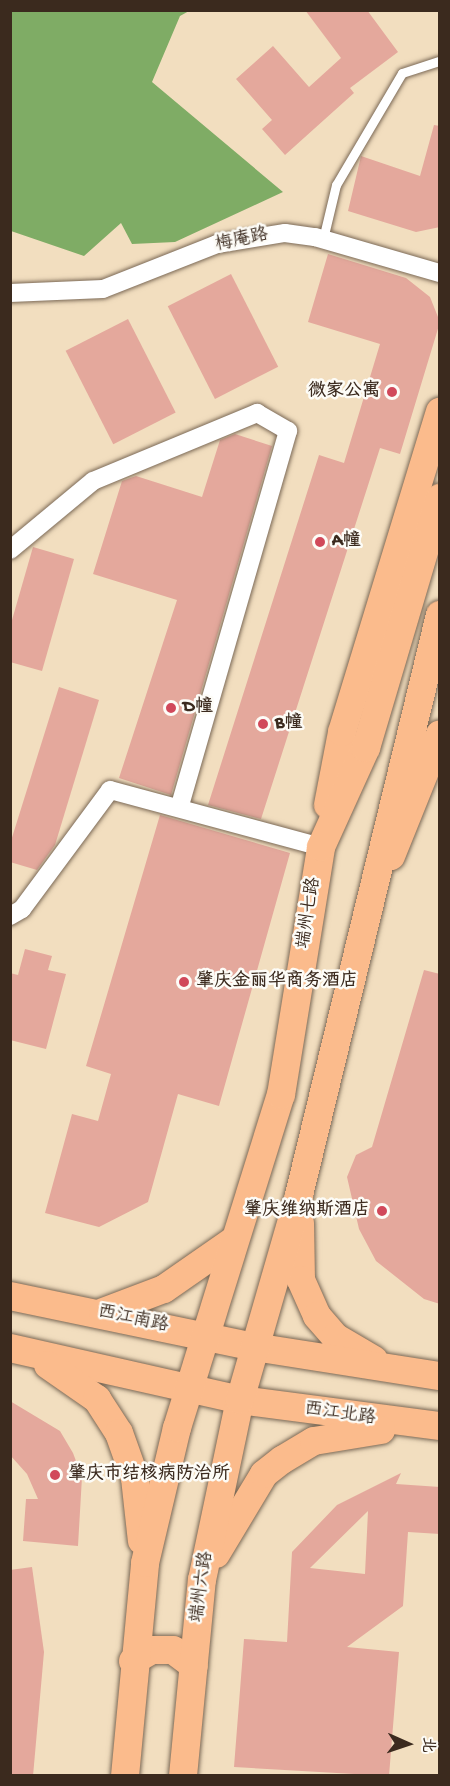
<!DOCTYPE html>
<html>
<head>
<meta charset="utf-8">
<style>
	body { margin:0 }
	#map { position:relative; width:450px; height:1786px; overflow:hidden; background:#f2debf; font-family:"Gochi Hand","LXGW WenKai TC",sans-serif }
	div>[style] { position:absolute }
	.forest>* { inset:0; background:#7fac65 }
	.building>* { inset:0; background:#e4a89c; transform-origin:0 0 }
	.roads { filter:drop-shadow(0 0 2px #7b6956) drop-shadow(0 0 2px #7b6956) }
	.service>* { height:9px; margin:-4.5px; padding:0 4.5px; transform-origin:4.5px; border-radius:4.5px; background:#fff }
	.minor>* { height:18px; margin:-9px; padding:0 9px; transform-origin:9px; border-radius:9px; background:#fff }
	.primary>* { height:28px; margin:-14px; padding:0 14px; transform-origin:14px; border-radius:14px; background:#fbbb8c }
	.dots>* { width:16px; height:16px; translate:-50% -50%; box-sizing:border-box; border:3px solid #fdfcf7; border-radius:50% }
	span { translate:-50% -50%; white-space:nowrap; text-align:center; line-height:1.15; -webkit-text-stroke:5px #fdfcf7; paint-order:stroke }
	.street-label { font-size:18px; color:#3b2a1e }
	.poi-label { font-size:18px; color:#3b2a1e; font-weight:700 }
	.right { translate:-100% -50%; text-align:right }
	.left { translate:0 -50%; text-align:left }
	.frame { position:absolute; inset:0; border:12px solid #3b2a1e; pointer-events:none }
	.north { position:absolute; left:378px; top:1714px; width:60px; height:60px; -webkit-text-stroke:4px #fdfcf7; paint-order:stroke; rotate:93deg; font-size:16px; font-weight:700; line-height:24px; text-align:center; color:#3b2a1e }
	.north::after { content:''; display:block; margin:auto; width:21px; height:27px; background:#3b2a1e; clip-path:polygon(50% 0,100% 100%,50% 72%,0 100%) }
</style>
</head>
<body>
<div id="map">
	<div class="forest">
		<i style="clip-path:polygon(11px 10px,189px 11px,180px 16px,152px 82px,283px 192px,175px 242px,132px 244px,121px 223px,84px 256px,11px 231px)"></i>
	</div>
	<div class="building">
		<i style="clip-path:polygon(305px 10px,367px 10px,398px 52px,350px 88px,354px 93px,285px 155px,262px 129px,272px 120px,236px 79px,273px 46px,309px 87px,341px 58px)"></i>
		<i style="clip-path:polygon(434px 125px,440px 126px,440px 227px,416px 232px,348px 211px,361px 156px,420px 176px)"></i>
		<i style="clip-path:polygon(328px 254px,406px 278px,430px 297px,440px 322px,400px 454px,380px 448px,261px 819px,208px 805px,319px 455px,344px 463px,380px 344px,308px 322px)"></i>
		<i style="left:231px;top:274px;width:104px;height:71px;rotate:63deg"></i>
		<i style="left:128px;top:319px;width:105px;height:70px;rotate:63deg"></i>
		<i style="clip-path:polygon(235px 434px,272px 446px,171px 795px,119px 778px,177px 600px,93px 574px,122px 481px,136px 476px,202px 497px,220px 440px)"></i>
		<i style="clip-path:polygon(33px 547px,74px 559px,42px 671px,10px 662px,10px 627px)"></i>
		<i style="clip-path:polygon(59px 687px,99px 700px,55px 845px,37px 870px,10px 862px,10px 844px)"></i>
		<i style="clip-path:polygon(160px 815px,290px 853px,219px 1106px,178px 1094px,148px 1202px,99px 1227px,45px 1213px,72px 1114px,98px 1121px,111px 1074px,86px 1066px)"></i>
		<i style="clip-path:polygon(25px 949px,52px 956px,48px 970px,66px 974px,46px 1049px,10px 1040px,10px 973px,18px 975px)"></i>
		<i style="clip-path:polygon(424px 970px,440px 974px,440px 1304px,424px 1299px,376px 1261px,359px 1229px,347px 1177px,356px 1155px,372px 1147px)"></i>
		<i style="clip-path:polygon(10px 1401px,60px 1431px,73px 1453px,82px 1477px,78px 1546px,23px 1541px,26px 1499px,38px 1499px,27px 1474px,10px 1455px)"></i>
		<i style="clip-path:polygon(evenodd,401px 1473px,396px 1484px,440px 1487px,440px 1534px,408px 1532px,403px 1606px,347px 1647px,399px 1652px,389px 1776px,234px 1767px,244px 1639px,287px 1642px,292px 1552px,337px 1505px,401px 1473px,368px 1511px,365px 1574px,310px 1568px,368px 1511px)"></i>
		<i style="clip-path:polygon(32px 1567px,44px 1652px,33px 1776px,10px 1776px,10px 1570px)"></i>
	</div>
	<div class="roads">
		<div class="service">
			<i style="left:323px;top:239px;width:56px;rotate:-76.5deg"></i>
			<i style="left:336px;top:185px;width:130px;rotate:-59.5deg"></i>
			<i style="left:402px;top:73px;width:40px;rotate:-18deg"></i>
		</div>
		<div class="minor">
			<i style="left:10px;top:293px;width:93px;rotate:-2.5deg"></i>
			<i style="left:103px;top:289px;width:123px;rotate:-21.5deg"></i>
			<i style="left:217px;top:244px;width:69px;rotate:-9.2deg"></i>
			<i style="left:285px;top:233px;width:30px;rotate:8deg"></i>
			<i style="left:315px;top:237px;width:130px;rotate:16.1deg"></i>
			<i style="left:10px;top:550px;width:108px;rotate:-39.7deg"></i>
			<i style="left:93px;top:481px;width:178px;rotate:-22.5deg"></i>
			<i style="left:257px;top:413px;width:36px;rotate:30deg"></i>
			<i style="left:288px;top:431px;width:389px;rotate:106.1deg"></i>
			<i style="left:10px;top:916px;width:14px;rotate:-30deg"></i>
			<i style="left:22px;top:909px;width:148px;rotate:-53.5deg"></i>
			<i style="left:110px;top:790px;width:219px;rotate:15.1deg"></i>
		</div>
		<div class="primary">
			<i style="left:328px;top:805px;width:74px;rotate:-79.1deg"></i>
			<i style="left:342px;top:732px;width:335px;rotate:-73deg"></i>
			<i style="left:391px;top:856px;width:131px;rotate:-68.1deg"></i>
			<i style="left:300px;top:1223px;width:57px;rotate:89deg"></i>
			<i style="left:301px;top:1280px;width:39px;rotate:66deg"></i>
			<i style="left:317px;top:1316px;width:28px;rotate:49deg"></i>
			<i style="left:335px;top:1337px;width:45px;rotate:30.5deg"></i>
			<i style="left:10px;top:1296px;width:249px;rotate:11.8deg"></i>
			<i style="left:254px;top:1347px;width:188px;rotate:8.9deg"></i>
			<i style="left:103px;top:1312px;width:65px;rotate:-20.7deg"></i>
			<i style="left:164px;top:1289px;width:84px;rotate:-34.8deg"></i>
			<i style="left:10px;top:1348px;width:236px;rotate:12.7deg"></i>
			<i style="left:240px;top:1400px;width:202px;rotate:7.4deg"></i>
			<i style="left:48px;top:1365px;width:60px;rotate:34.8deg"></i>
			<i style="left:97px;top:1399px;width:40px;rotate:57.1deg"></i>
			<i style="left:119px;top:1433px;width:48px;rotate:70.4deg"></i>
			<i style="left:135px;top:1478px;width:63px;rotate:83.7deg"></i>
			<i style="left:216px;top:1554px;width:93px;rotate:-59deg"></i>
			<i style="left:264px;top:1474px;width:23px;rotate:-38deg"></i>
			<i style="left:282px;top:1460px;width:37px;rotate:-31deg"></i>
			<i style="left:314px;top:1441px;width:68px;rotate:-9.3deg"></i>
			<i style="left:133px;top:1661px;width:22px;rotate:-30deg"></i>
			<i style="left:152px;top:1650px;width:21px"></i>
			<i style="left:173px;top:1650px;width:26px;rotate:37deg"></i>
			<i style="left:125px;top:1776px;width:214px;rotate:-84.6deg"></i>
			<i style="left:145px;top:1563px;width:139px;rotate:-76.7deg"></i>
			<i style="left:177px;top:1428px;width:349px;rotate:-72.7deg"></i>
			<i style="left:281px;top:1095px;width:251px;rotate:-80.8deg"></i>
			<i style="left:321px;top:847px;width:109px;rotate:-65.6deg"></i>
			<i style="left:366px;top:748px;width:261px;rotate:-73.5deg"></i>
			<i style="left:183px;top:1776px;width:197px;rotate:-84.5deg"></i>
			<i style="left:202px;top:1580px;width:184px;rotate:-78.1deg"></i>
			<i style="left:240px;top:1400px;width:213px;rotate:-73.9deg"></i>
			<i style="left:299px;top:1195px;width:597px;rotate:-76.34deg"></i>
		</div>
	</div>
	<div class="dots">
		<i style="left:392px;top:392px;background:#d1495b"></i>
		<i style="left:320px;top:542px;background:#d1495b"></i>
		<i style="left:171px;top:708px;background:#d1495b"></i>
		<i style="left:263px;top:724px;background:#d1495b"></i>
		<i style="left:184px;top:982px;background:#d1495b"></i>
		<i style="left:382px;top:1211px;background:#d1495b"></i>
		<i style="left:55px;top:1475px;background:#d1495b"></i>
	</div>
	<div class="street-label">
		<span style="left:242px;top:241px;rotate:-12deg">梅庵路</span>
		<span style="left:310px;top:913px;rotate:-81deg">端州七路</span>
		<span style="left:133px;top:1320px;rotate:12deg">西江南路</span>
		<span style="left:340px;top:1415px;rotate:8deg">西江北路</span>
		<span style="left:203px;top:1587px;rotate:-82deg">端州六路</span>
	</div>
	<div class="poi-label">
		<span class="right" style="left:380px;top:392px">微家公寓</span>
		<span class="left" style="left:332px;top:542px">A幢</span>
		<span class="left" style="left:183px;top:708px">D幢</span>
		<span class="left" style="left:275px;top:724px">B幢</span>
		<span class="left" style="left:196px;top:982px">肇庆金丽华商务酒店</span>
		<span class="right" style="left:370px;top:1211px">肇庆维纳斯酒店</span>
		<span class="left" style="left:68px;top:1475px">肇庆市结核病防治所</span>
	</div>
	<div class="frame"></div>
	<div class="north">北</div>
</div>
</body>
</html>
